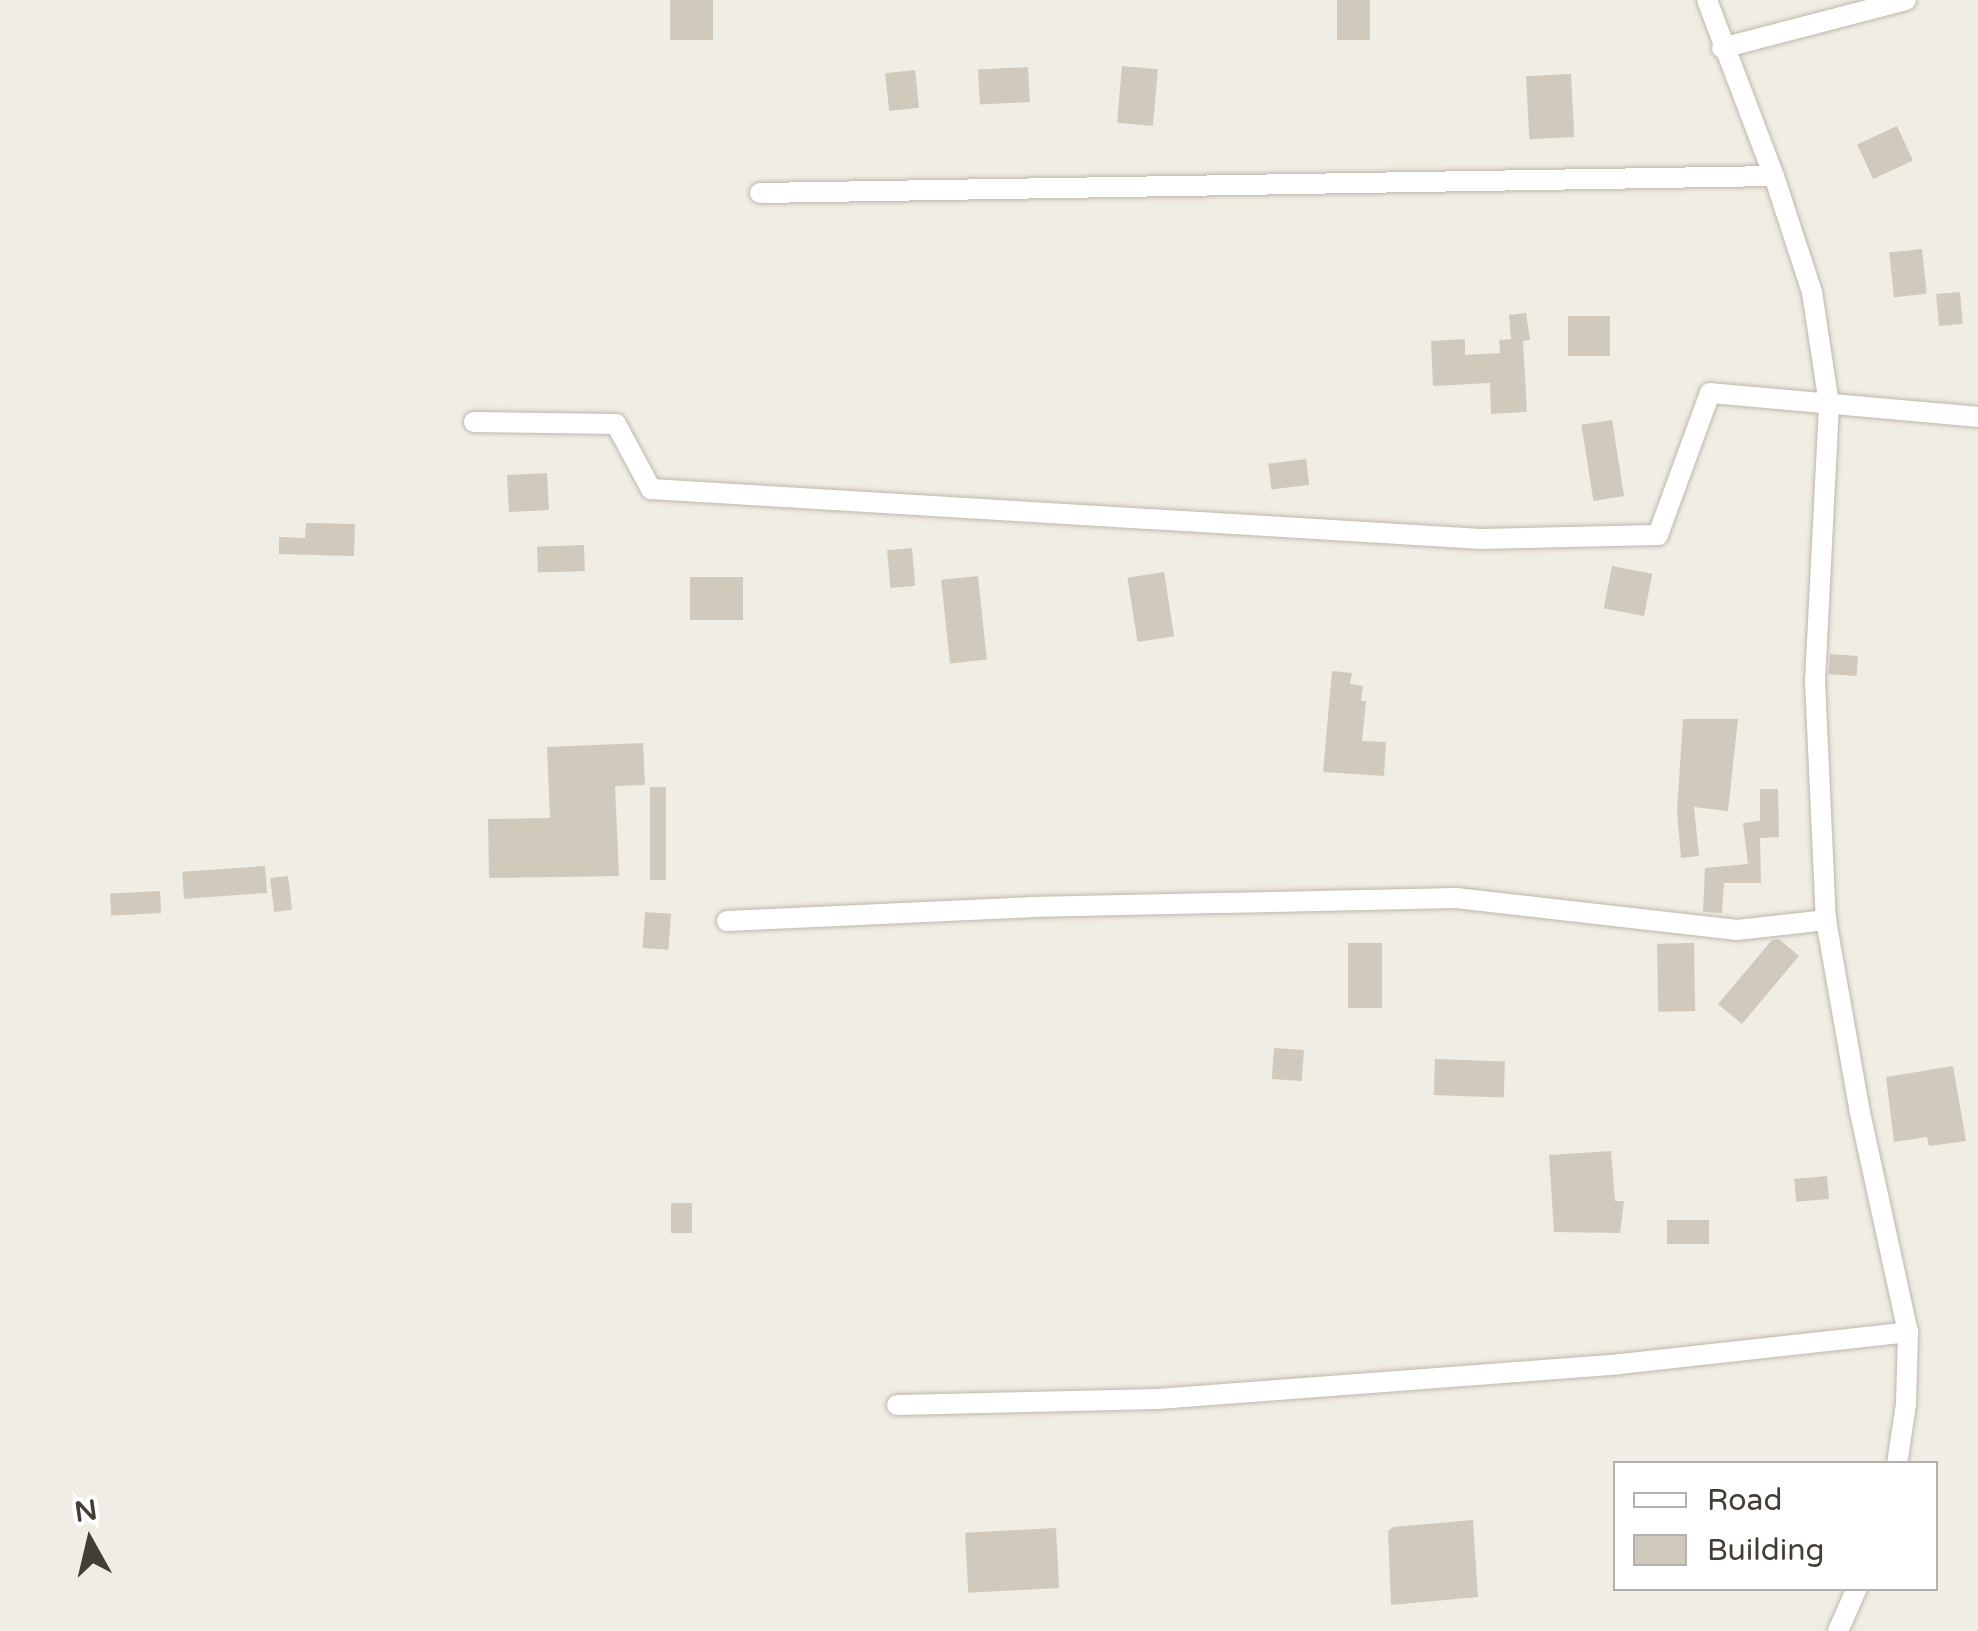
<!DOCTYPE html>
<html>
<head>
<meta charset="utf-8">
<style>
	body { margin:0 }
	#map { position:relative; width:1978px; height:1631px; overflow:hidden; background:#f0ede4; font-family:"Varela Round",sans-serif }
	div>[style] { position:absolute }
	.building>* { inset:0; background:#d1c9bb; transform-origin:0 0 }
	.roads { filter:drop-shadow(0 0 2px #beb7ab) drop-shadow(0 0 2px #beb7ab) }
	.minor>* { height:20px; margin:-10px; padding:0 10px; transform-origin:10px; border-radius:10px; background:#fff }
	span { translate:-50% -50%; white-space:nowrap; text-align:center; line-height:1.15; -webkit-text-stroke:8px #fff; paint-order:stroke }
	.legend { position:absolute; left:1613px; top:1461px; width:325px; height:130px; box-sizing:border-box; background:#fff; border:2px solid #b3b1ae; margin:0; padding:12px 18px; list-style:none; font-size:30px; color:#423d35 }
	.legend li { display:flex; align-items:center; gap:20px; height:50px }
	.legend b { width:50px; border:2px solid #b3b1ae }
	.north { position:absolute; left:40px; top:1491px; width:100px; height:100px; -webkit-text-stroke:8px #fff; paint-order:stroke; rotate:352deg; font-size:28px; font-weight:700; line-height:40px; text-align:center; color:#423d35 }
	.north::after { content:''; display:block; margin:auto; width:35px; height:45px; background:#423d35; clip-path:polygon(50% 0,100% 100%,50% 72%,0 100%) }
</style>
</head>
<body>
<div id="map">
	<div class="building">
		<i style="left:670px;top:0;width:43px;height:40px"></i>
		<i style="left:1337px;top:0;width:33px;height:40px"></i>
		<i style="left:1122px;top:66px;width:36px;height:57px;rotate:5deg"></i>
		<i style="left:1028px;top:67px;width:35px;height:50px;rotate:87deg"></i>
		<i style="left:915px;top:70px;width:38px;height:30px;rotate:84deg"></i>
		<i style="left:1571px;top:74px;width:63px;height:45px;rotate:87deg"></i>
		<i style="left:1897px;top:126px;width:38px;height:44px;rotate:65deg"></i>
		<i style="left:1922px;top:249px;width:45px;height:33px;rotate:84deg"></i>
		<i style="left:1960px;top:292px;width:32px;height:24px;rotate:85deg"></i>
		<i style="clip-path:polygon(1526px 313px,1530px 340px,1523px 341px,1527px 412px,1491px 414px,1490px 383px,1433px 386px,1431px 341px,1465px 339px,1465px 355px,1500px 353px,1499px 340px,1511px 339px,1509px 315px)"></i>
		<i style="left:1610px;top:316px;width:40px;height:42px;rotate:90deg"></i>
		<i style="left:1612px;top:420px;width:77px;height:31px;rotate:81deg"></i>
		<i style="left:1306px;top:459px;width:26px;height:38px;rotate:83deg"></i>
		<i style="left:547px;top:473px;width:37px;height:40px;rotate:87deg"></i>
		<i style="clip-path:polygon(306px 523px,355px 524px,354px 556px,279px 554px,279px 537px,305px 538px)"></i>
		<i style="left:584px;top:545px;width:26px;height:47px;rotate:88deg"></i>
		<i style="left:912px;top:548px;width:38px;height:25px;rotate:85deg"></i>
		<i style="left:1612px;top:566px;width:41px;height:43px;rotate:11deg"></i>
		<i style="left:1164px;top:572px;width:65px;height:37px;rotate:81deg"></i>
		<i style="left:978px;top:576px;width:84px;height:37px;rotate:84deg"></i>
		<i style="left:690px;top:577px;width:53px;height:43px"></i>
		<i style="left:1830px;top:654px;width:28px;height:20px;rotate:4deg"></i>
		<i style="clip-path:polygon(1332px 671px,1352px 673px,1350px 684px,1363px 686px,1361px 701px,1366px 701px,1362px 741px,1386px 742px,1384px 776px,1323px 772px)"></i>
		<i style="clip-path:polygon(1683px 719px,1738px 719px,1728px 811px,1694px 807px,1699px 856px,1681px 858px,1677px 812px)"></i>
		<i style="clip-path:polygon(643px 743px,645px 785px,615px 786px,619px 876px,489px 878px,488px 819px,550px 818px,547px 747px)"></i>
		<i style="left:650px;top:787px;width:16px;height:93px"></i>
		<i style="clip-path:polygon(1760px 789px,1778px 789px,1779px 837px,1760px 838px,1761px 883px,1724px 883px,1722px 913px,1703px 912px,1705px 868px,1748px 864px,1743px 823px,1760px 821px)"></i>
		<i style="left:265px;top:866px;width:27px;height:83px;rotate:86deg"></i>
		<i style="left:288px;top:876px;width:34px;height:18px;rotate:83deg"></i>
		<i style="left:160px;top:891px;width:22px;height:50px;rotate:87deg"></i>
		<i style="left:645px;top:912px;width:26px;height:36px;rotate:4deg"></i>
		<i style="clip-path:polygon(1779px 939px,1799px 956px,1742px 1024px,1718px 1004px,1772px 940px)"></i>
		<i style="left:1348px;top:943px;width:34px;height:65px"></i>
		<i style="left:1694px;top:943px;width:68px;height:37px;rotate:89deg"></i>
		<i style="left:1274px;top:1048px;width:30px;height:31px;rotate:4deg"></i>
		<i style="left:1435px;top:1059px;width:70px;height:36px;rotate:2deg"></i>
		<i style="clip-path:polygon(1953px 1066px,1966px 1141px,1929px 1146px,1927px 1137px,1894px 1142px,1886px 1077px)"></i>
		<i style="clip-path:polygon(1611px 1151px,1615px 1201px,1624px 1201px,1620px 1233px,1554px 1232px,1549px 1155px)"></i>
		<i style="left:1827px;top:1176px;width:23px;height:33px;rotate:85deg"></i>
		<i style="left:671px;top:1203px;width:21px;height:30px"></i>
		<i style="left:1667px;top:1220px;width:42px;height:24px"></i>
		<i style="clip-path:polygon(1473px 1520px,1478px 1597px,1391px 1605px,1388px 1531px,1393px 1527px)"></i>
		<i style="left:1056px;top:1528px;width:60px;height:91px;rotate:87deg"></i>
	</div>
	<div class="roads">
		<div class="minor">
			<i style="left:1707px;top:0;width:188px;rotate:69.2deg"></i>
			<i style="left:1774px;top:176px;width:122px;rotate:71.9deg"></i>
			<i style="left:1812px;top:292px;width:114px;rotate:81.4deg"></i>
			<i style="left:1829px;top:405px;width:276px;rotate:92.9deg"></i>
			<i style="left:1815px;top:681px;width:239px;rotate:87.4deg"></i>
			<i style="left:1826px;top:920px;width:191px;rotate:80deg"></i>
			<i style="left:1859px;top:1108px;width:229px;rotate:77.7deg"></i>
			<i style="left:1908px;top:1332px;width:72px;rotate:91.6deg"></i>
			<i style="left:1906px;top:1404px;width:61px;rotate:98.5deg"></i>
			<i style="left:1722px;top:48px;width:190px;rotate:-14.6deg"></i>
			<i style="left:760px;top:193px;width:1014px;rotate:-0.96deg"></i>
			<i style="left:474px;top:422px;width:142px;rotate:0.8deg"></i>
			<i style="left:616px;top:424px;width:74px;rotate:61.7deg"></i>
			<i style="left:651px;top:489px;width:832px;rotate:3.45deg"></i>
			<i style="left:1481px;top:539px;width:177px;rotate:-1.3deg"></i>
			<i style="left:1658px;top:535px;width:151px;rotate:-69.9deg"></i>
			<i style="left:1710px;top:393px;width:269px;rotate:5.1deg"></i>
			<i style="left:727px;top:921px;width:303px;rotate:-2.6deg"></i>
			<i style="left:1030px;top:907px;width:426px;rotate:-1.2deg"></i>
			<i style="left:1456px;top:898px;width:283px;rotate:6.5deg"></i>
			<i style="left:1737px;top:930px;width:90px;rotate:-6.4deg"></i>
			<i style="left:897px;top:1405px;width:261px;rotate:-1.3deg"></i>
			<i style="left:1158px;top:1399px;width:463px;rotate:-4.3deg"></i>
			<i style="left:1620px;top:1364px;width:290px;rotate:-6.3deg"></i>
			<i style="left:1838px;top:1631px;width:47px;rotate:-66.2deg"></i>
		</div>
	</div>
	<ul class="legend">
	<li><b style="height:12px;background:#fff"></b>Road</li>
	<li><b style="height:28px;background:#d1c9bb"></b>Building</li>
	</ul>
	<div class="north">N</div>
</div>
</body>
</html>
